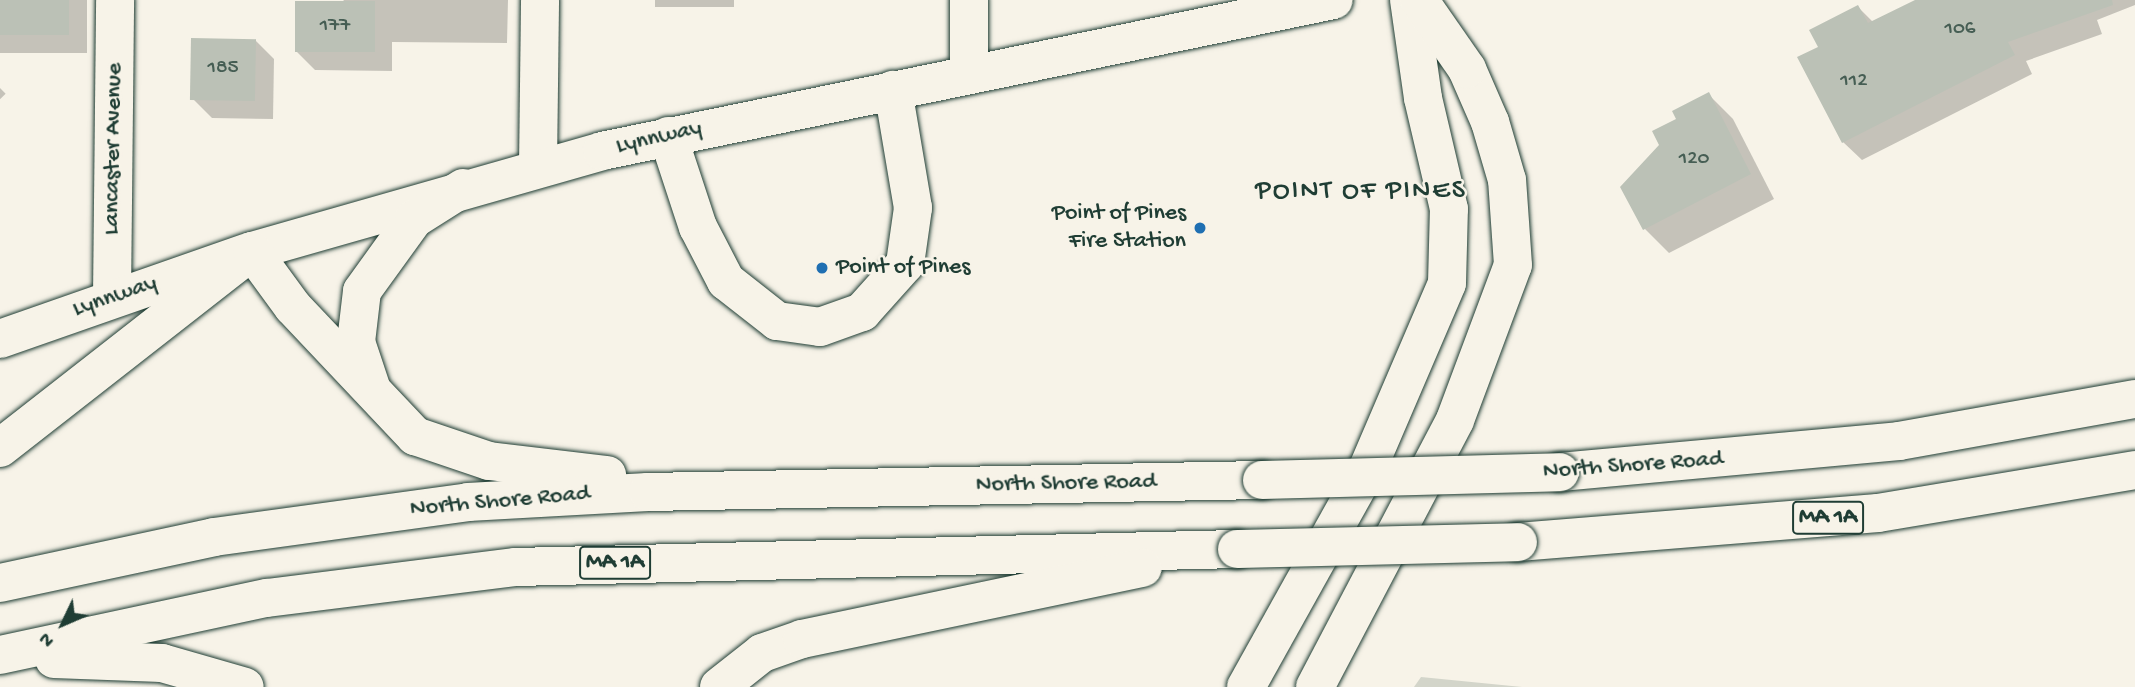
<!DOCTYPE html>
<html>
<head>
<meta charset="utf-8">
<style>
	body { margin:0 }
	#map { position:relative; width:2135px; height:687px; overflow:hidden; background:#f7f3e8; font-family:"Gochi Hand",sans-serif }
	div>[style] { position:absolute }
	.green>* { inset:0; background:#d3d5ca }
	.shadow>* { inset:0; background:#0003; transform-origin:0 0 }
	.building>* { inset:0; background:#bbc1b6; transform-origin:0 0 }
	.roads { filter:drop-shadow(0 0 2px #1f3d34) drop-shadow(0 0 2px #1f3d34) }
	.minor>* { height:38px; margin:-19px; padding:0 19px; transform-origin:19px; border-radius:19px; background:#f7f3e8 }
	.major>* { height:38px; margin:-19px; padding:0 19px; transform-origin:19px; border-radius:19px; background:#f7f3e8 }
	.highway>* { height:38px; margin:-19px; padding:0 19px; transform-origin:19px; border-radius:19px; background:#f7f3e8 }
	.bridges { filter:drop-shadow(0 0 2px #1f3d34) drop-shadow(0 0 2px #1f3d34) }
	.highway-bridge>* { height:38px; margin:-19px; padding:0 19px; transform-origin:19px; border-radius:19px; background:#f7f3e8 }
	.dots>* { width:19px; height:19px; translate:-50% -50%; box-sizing:border-box; border:4px solid #f7f3e8; border-radius:50% }
	span { translate:-50% -50%; white-space:nowrap; text-align:center; line-height:1.15; -webkit-text-stroke:5px #f7f3e8; paint-order:stroke }
	.number-label { font-size:21px; color:#465e54 }
	.number-label span { -webkit-text-stroke-width:0 }
	.shield-label span { padding:2px 5px; background:#f7f3e8; border:2px solid; border-radius:5px; -webkit-text-stroke-width:0 }
	.shield-label { font-size:23px; color:#1f3d34; font-weight:700 }
	.street-label { font-size:24px; color:#1f3d34 }
	.poi-label { font-size:24px; color:#1f3d34 }
	.right { translate:-100% -50%; text-align:right }
	.left { translate:0 -50%; text-align:left }
	.quarter-label { font-size:28px; color:#1f3d34; letter-spacing:2px }
	.north { position:absolute; left:28px; top:589px; width:70px; height:70px; -webkit-text-stroke:5px #f7f3e8; paint-order:stroke; rotate:226deg; font-size:19px; font-weight:700; line-height:28px; text-align:center; color:#1f3d34 }
	.north::after { content:''; display:block; margin:auto; width:24px; height:32px; background:#1f3d34; clip-path:polygon(50% 0,100% 100%,50% 72%,0 100%) }
</style>
</head>
<body>
<div id="map">
	<div class="green">
		<i style="clip-path:polygon(1421px 677px,1522px 687px,1414px 687px)"></i>
	</div>
	<div class="shadow">
		<i style="left:0;top:0;width:87px;height:53px"></i>
		<i style="clip-path:polygon(508px 0,507px 43px,392px 42px,392px 71px,315px 70px,297px 52px,344px 0)"></i>
		<i style="left:655px;top:0;width:79px;height:7px"></i>
		<i style="clip-path:polygon(1919px 0,2135px 0,2135px 5px,2097px 20px,2102px 34px,2026px 61px,2032px 74px,1862px 160px,1843px 142px,1820px 48px,1858px 7px,1873px 22px)"></i>
		<i style="clip-path:polygon(255px 40px,274px 59px,273px 119px,212px 118px,193px 99px)"></i>
		<i style="left:0;top:88px;width:8px;height:128px;rotate:45deg"></i>
		<i style="clip-path:polygon(1708px 94px,1733px 119px,1774px 199px,1669px 253px,1645px 229px,1661px 145px)"></i>
	</div>
	<div class="building">
		<i style="left:0;top:0;width:69px;height:35px"></i>
		<i style="clip-path:polygon(1915px 0,2112px 0,2113px 5px,2008px 42px,2015px 55px,1842px 143px,1797px 57px,1818px 47px,1809px 30px,1858px 5px,1868px 23px)"></i>
		<i style="left:295px;top:1px;width:80px;height:51px"></i>
		<i style="left:191px;top:38px;width:65px;height:62px;rotate:1deg"></i>
		<i style="clip-path:polygon(1709px 92px,1751px 174px,1643px 230px,1620px 187px,1659px 145px,1652px 131px,1676px 119px,1672px 111px)"></i>
	</div>
	<div class="roads">
		<div class="minor">
			<i style="left:969px;top:74px;width:74px;rotate:-90deg"></i>
			<i style="left:668px;top:136px;width:96px;rotate:71.8deg"></i>
			<i style="left:698px;top:227px;width:61px;rotate:62.6deg"></i>
			<i style="left:726px;top:281px;width:65px;rotate:38.1deg"></i>
			<i style="left:777px;top:321px;width:43px;rotate:7.9deg"></i>
			<i style="left:820px;top:327px;width:45px;rotate:-19.7deg"></i>
			<i style="left:862px;top:312px;width:64px;rotate:-48.1deg"></i>
			<i style="left:905px;top:264px;width:57px;rotate:-81.9deg"></i>
			<i style="left:913px;top:208px;width:120px;rotate:-99.6deg"></i>
			<i style="left:538px;top:167px;width:167px;rotate:-89.3deg"></i>
			<i style="left:112px;top:297px;width:297px;rotate:-89.4deg"></i>
			<i style="left:0;top:339px;width:261px;rotate:-19.3deg"></i>
		</div>
		<div class="major">
			<i style="left:252px;top:251px;width:364px;rotate:-15.9deg"></i>
			<i style="left:602px;top:151px;width:747px;rotate:-11.66deg"></i>
		</div>
		<div class="highway">
			<i style="left:371px;top:387px;width:47px;rotate:-108.4deg"></i>
			<i style="left:356px;top:342px;width:51px;rotate:-83.3deg"></i>
			<i style="left:362px;top:291px;width:89px;rotate:-54.2deg"></i>
			<i style="left:414px;top:219px;width:58px;rotate:-32.3deg"></i>
			<i style="left:0;top:448px;width:320px;rotate:-38deg"></i>
			<i style="left:252px;top:251px;width:69px;rotate:53.8deg"></i>
			<i style="left:293px;top:307px;width:178px;rotate:46.6deg"></i>
			<i style="left:415px;top:436px;width:78px;rotate:18.7deg"></i>
			<i style="left:489px;top:461px;width:119px;rotate:6.8deg"></i>
			<i style="left:1560px;top:472px;width:340px;rotate:-5.2deg"></i>
			<i style="left:1899px;top:441px;width:240px;rotate:-10.1deg"></i>
			<i style="left:1518px;top:542px;width:361px;rotate:-4.6deg"></i>
			<i style="left:1878px;top:513px;width:261px;rotate:-9.5deg"></i>
			<i style="left:0;top:583px;width:219px;rotate:-12.1deg"></i>
			<i style="left:214px;top:537px;width:256px;rotate:-7.8deg"></i>
			<i style="left:468px;top:502px;width:180px;rotate:-3.2deg"></i>
			<i style="left:648px;top:492px;width:614px;rotate:-1.12deg"></i>
			<i style="left:0;top:655px;width:273px;rotate:-12.1deg"></i>
			<i style="left:267px;top:598px;width:251px;rotate:-7.1deg"></i>
			<i style="left:516px;top:567px;width:721px;rotate:-1.43deg"></i>
			<i style="left:54px;top:659px;width:108px;rotate:2.1deg"></i>
			<i style="left:162px;top:663px;width:86px;rotate:16.1deg"></i>
			<i style="left:719px;top:687px;width:55px;rotate:-38.3deg"></i>
			<i style="left:762px;top:653px;width:42px;rotate:-19.3deg"></i>
			<i style="left:802px;top:639px;width:348px;rotate:-11.8deg"></i>
			<i style="left:1246px;top:687px;width:248px;rotate:-60.9deg"></i>
			<i style="left:1367px;top:470px;width:203px;rotate:-66.8deg"></i>
			<i style="left:1447px;top:283px;width:74px;rotate:-88.5deg"></i>
			<i style="left:1449px;top:209px;width:114px;rotate:-103.2deg"></i>
			<i style="left:1423px;top:98px;width:99px;rotate:-98.1deg"></i>
			<i style="left:1315px;top:687px;width:301px;rotate:-62.3deg"></i>
			<i style="left:1455px;top:420px;width:165px;rotate:-69.5deg"></i>
			<i style="left:1513px;top:265px;width:85px;rotate:-94deg"></i>
			<i style="left:1507px;top:180px;width:60px;rotate:-106.3deg"></i>
			<i style="left:1490px;top:122px;width:58px;rotate:-113.5deg"></i>
			<i style="left:1467px;top:69px;width:84px;rotate:-124.8deg"></i>
		</div>
	</div>
	<div class="bridges">
		<div class="highway-bridge">
			<i style="left:1262px;top:480px;width:298px;rotate:-1.5deg"></i>
			<i style="left:1237px;top:549px;width:281px;rotate:-1.4deg"></i>
		</div>
	</div>
	<div class="dots">
		<i style="left:1200px;top:228px;background:#1f6fb2"></i>
		<i style="left:822px;top:268px;background:#1f6fb2"></i>
	</div>
	<div class="number-label">
		<span style="left:335px;top:27px">177</span>
		<span style="left:1960px;top:30px">106</span>
		<span style="left:223px;top:69px">185</span>
		<span style="left:1854px;top:82px">112</span>
		<span style="left:1694px;top:160px">120</span>
	</div>
	<div class="shield-label">
		<span style="left:1828px;top:518px">MA 1A</span>
		<span style="left:615px;top:563px">MA 1A</span>
	</div>
	<div class="street-label">
		<span style="left:659px;top:138px;rotate:-13deg">Lynnway</span>
		<span style="left:114px;top:149px;rotate:-89deg">Lancaster Avenue</span>
		<span style="left:115px;top:297px;rotate:-19deg">Lynnway</span>
		<span style="left:1633px;top:466px;rotate:-4deg">North Shore Road</span>
		<span style="left:1066px;top:484px;rotate:-1deg">North Shore Road</span>
		<span style="left:500px;top:502px;rotate:-5deg">North Shore Road</span>
	</div>
	<div class="poi-label">
		<span class="right" style="left:1186px;top:228px">Point of Pines<br>Fire Station</span>
		<span class="left" style="left:836px;top:268px">Point of Pines</span>
	</div>
	<div class="quarter-label">
		<span style="left:1361px;top:192px">POINT OF PINES</span>
	</div>
	<div class="north">N</div>
</div>
</body>
</html>
